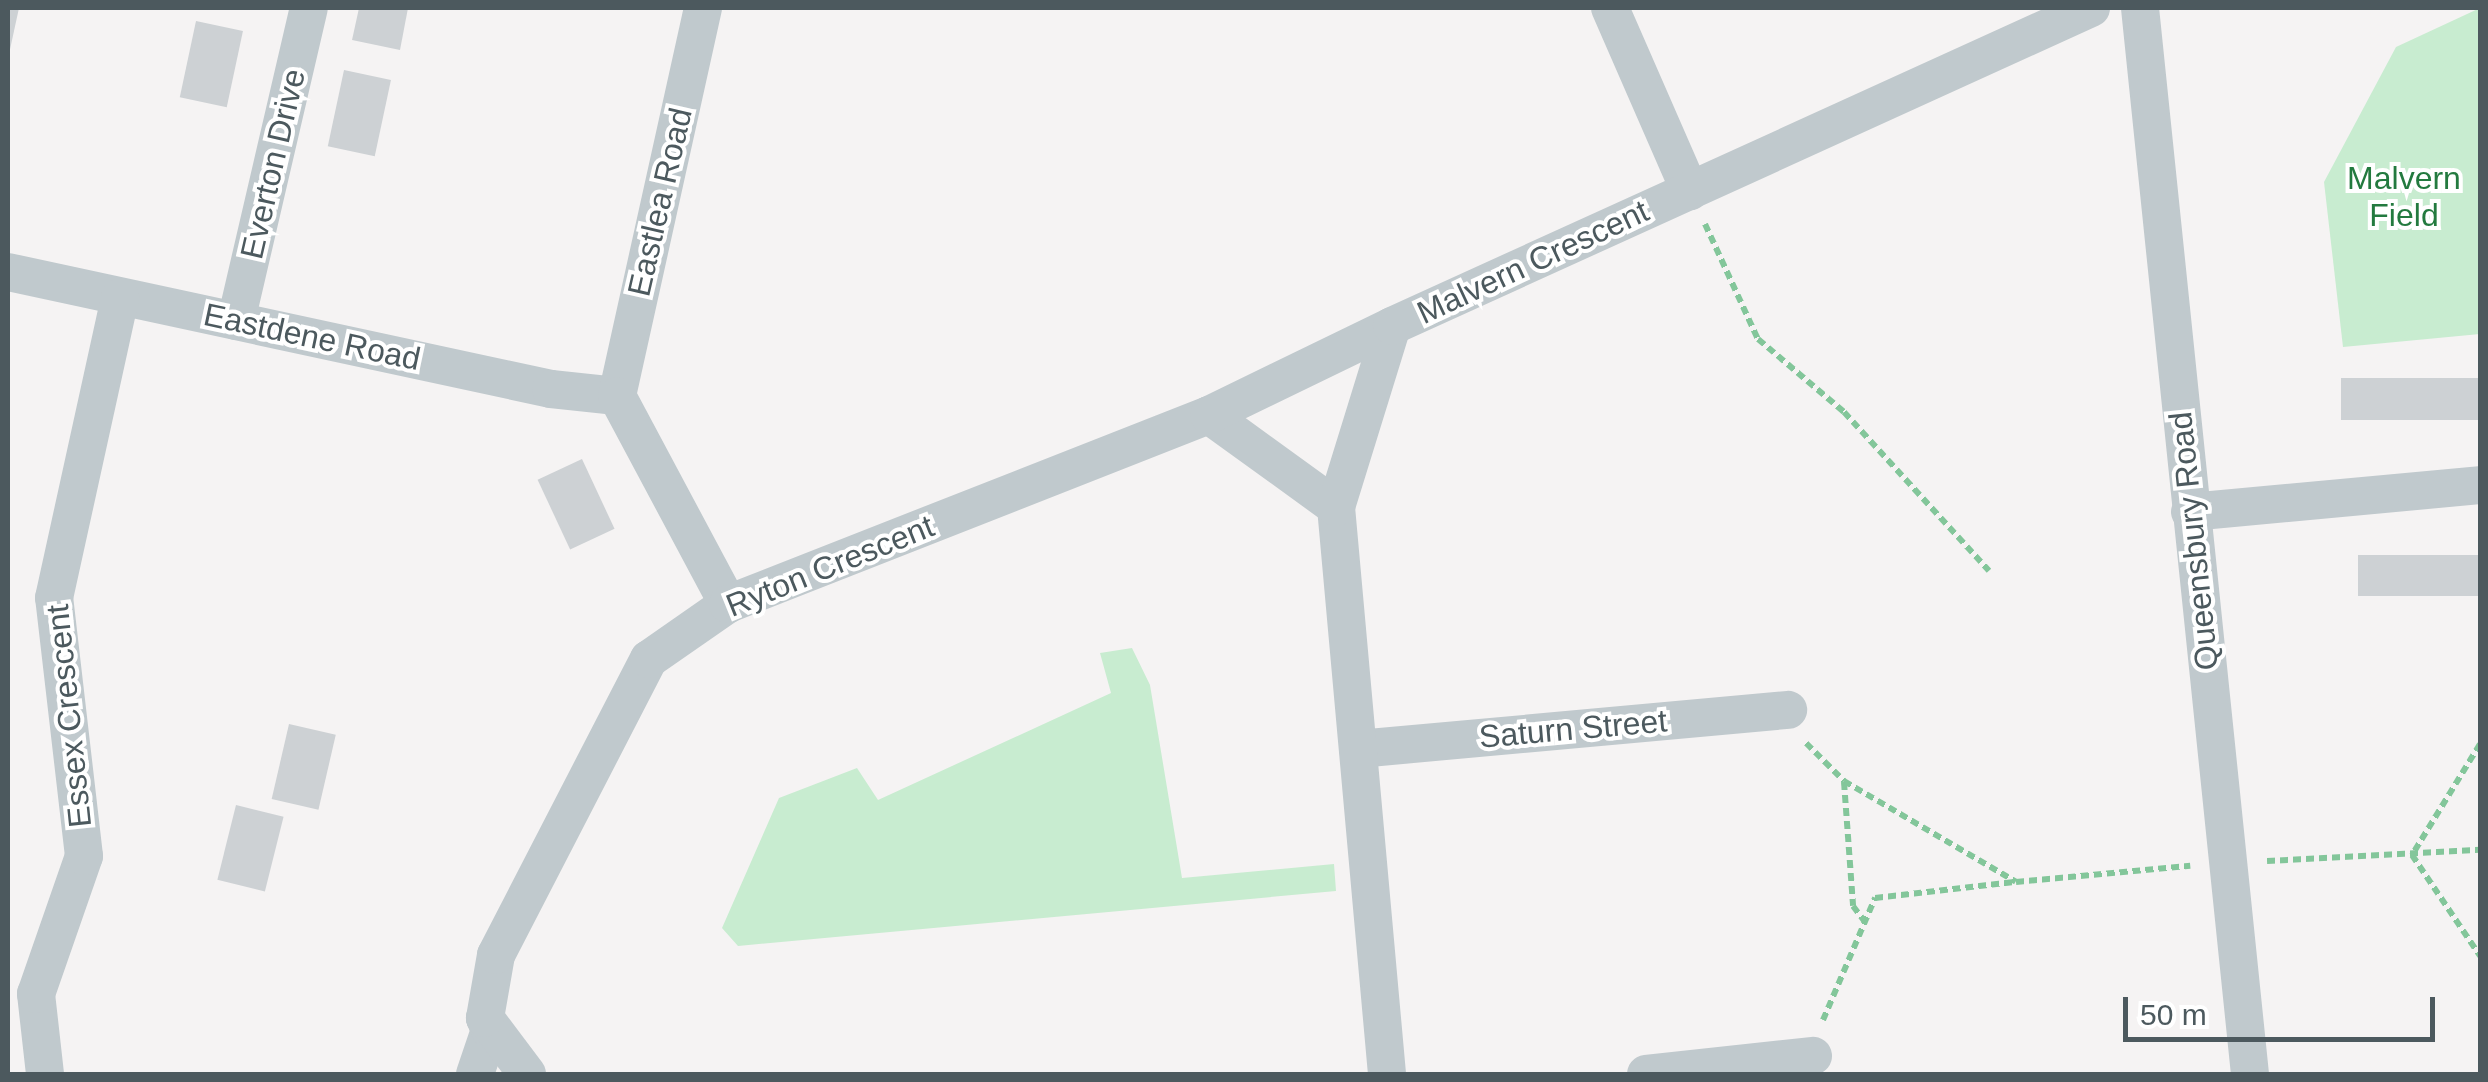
<!DOCTYPE html>
<html>
<head>
<meta charset="utf-8">
<style>
	body { margin:0 }
	#map { position:relative; width:2488px; height:1082px; overflow:hidden; background:#f5f3f3; font-family:Arial,sans-serif }
	div>[style] { position:absolute }
	.green>* { inset:0; background:#c8ecd0 }
	.building>* { inset:0; background:#cdd1d4; transform-origin:0 0 }
	.path>* { height:6px; margin-top:-3px; transform-origin:0; background:repeating-linear-gradient(90deg,#83c69a 0 8px,transparent 0 13px) }
	.street>* { height:38px; margin:-19px; padding:0 19px; transform-origin:19px; border-radius:19px; background:#c0c9cd }
	span { translate:-50% -50%; white-space:nowrap; text-align:center; line-height:1.15; -webkit-text-stroke:8px #fff; paint-order:stroke }
	.street-label { font-size:32px; color:#4c595e }
	.park-label { font-size:32px; color:#237a3f }
	.frame { position:absolute; inset:0; border:10px solid #4c595e; pointer-events:none }
	.scale { position:absolute; left:2123px; top:997px; width:312px; height:45px; box-sizing:border-box; border:5px solid #4c595e; border-top:0; padding-left:12px; font-size:30px; line-height:35px; white-space:nowrap; color:#4c595e; -webkit-text-stroke:8px #fff; paint-order:stroke }
</style>
</head>
<body>
<div id="map">
	<div class="green">
		<i style="clip-path:polygon(2480px 8px,2480px 334px,2343px 347px,2324px 182px,2396px 47px)"></i>
		<i style="clip-path:polygon(1132px 648px,1150px 685px,1182px 878px,1334px 864px,1336px 891px,738px 946px,722px 928px,779px 798px,857px 768px,878px 800px,1111px 693px,1100px 653px)"></i>
	</div>
	<div class="building">
		<i style="clip-path:polygon(8px 8px,19px 8px,9px 54px,8px 53px)"></i>
		<i style="clip-path:polygon(359px 8px,408px 8px,400px 50px,352px 40px)"></i>
		<i style="left:196px;top:21px;width:48px;height:78px;rotate:12deg"></i>
		<i style="left:344px;top:70px;width:48px;height:78px;rotate:12deg"></i>
		<i style="left:2480px;top:378px;width:42px;height:139px;rotate:90deg"></i>
		<i style="left:582px;top:459px;width:77px;height:49px;rotate:65deg"></i>
		<i style="left:2480px;top:555px;width:41px;height:122px;rotate:90deg"></i>
		<i style="left:289px;top:724px;width:48px;height:77px;rotate:13deg"></i>
		<i style="left:236px;top:805px;width:49px;height:77px;rotate:14deg"></i>
	</div>
	<div class="path">
		<i style="left:1705px;top:224px;width:127px;rotate:65.3deg"></i>
		<i style="left:1758px;top:339px;width:113px;rotate:40.3deg"></i>
		<i style="left:1844px;top:412px;width:215px;rotate:47.6deg"></i>
		<i style="left:1806px;top:743px;width:54px;rotate:45deg"></i>
		<i style="left:1844px;top:781px;width:199px;rotate:30.4deg"></i>
		<i style="left:2016px;top:882px;width:175px;rotate:-5.3deg"></i>
		<i style="left:2480px;top:744px;width:130px;rotate:121.5deg"></i>
		<i style="left:2412px;top:855px;width:122px;rotate:56deg"></i>
		<i style="left:1844px;top:782px;width:124px;rotate:85.8deg"></i>
		<i style="left:1853px;top:906px;width:20px;rotate:53deg"></i>
		<i style="left:2267px;top:861px;width:213px;rotate:-3deg"></i>
		<i style="left:1823px;top:1020px;width:133px;rotate:-66.9deg"></i>
		<i style="left:1875px;top:898px;width:140px;rotate:-6.6deg"></i>
	</div>
	<div class="street">
		<i style="left:1610px;top:8px;width:200px;rotate:66.4deg"></i>
		<i style="left:2140px;top:8px;width:1072px;rotate:84.11deg"></i>
		<i style="left:8px;top:272px;width:555px;rotate:12.16deg"></i>
		<i style="left:551px;top:389px;width:66px;rotate:6.1deg"></i>
		<i style="left:236px;top:321px;width:321px;rotate:-76.9deg"></i>
		<i style="left:617px;top:396px;width:397px;rotate:-77.5deg"></i>
		<i style="left:617px;top:396px;width:236px;rotate:61.9deg"></i>
		<i style="left:1209px;top:415px;width:157px;rotate:35.9deg"></i>
		<i style="left:2190px;top:512px;width:291px;rotate:-5.3deg"></i>
		<i style="left:1358px;top:749px;width:432px;rotate:-5.2deg"></i>
		<i style="left:45px;top:1074px;width:81px;rotate:-96.4deg"></i>
		<i style="left:36px;top:994px;width:146px;rotate:-70.8deg"></i>
		<i style="left:84px;top:856px;width:260px;rotate:-96.6deg"></i>
		<i style="left:54px;top:598px;width:308px;rotate:-77.6deg"></i>
		<i style="left:475px;top:1074px;width:46px;rotate:-71.2deg"></i>
		<i style="left:490px;top:1030px;width:13px;rotate:-113deg"></i>
		<i style="left:527px;top:1074px;width:70px;rotate:-126.9deg"></i>
		<i style="left:485px;top:1018px;width:64px;rotate:-80.1deg"></i>
		<i style="left:496px;top:955px;width:333px;rotate:-62.7deg"></i>
		<i style="left:649px;top:659px;width:96px;rotate:-34.8deg"></i>
		<i style="left:728px;top:604px;width:517px;rotate:-21.45deg"></i>
		<i style="left:1209px;top:415px;width:203px;rotate:-25.9deg"></i>
		<i style="left:1387px;top:1074px;width:569px;rotate:-95.14deg"></i>
		<i style="left:1336px;top:507px;width:189px;rotate:-72.8deg"></i>
		<i style="left:1392px;top:326px;width:768px;rotate:-24.46deg"></i>
		<i style="left:1646px;top:1074px;width:168px;rotate:-6.2deg"></i>
	</div>
	<div class="street-label">
		<span style="left:273px;top:164px;rotate:-77deg">Everton Drive</span>
		<span style="left:660px;top:202px;rotate:-77deg">Eastlea Road</span>
		<span style="left:1533px;top:262px;rotate:-25deg">Malvern Crescent</span>
		<span style="left:312px;top:337px;rotate:12deg">Eastdene Road</span>
		<span style="left:2194px;top:541px;rotate:-96deg">Queensbury Road</span>
		<span style="left:830px;top:566px;rotate:-22deg">Ryton Crescent</span>
		<span style="left:69px;top:716px;rotate:-96deg">Essex Crescent</span>
		<span style="left:1573px;top:729px;rotate:-5deg">Saturn Street</span>
	</div>
	<div class="park-label">
		<span style="left:2404px;top:197px">Malvern<br>Field</span>
	</div>
	<div class="frame"></div>
	<div class="scale">50 m</div>
</div>
</body>
</html>
